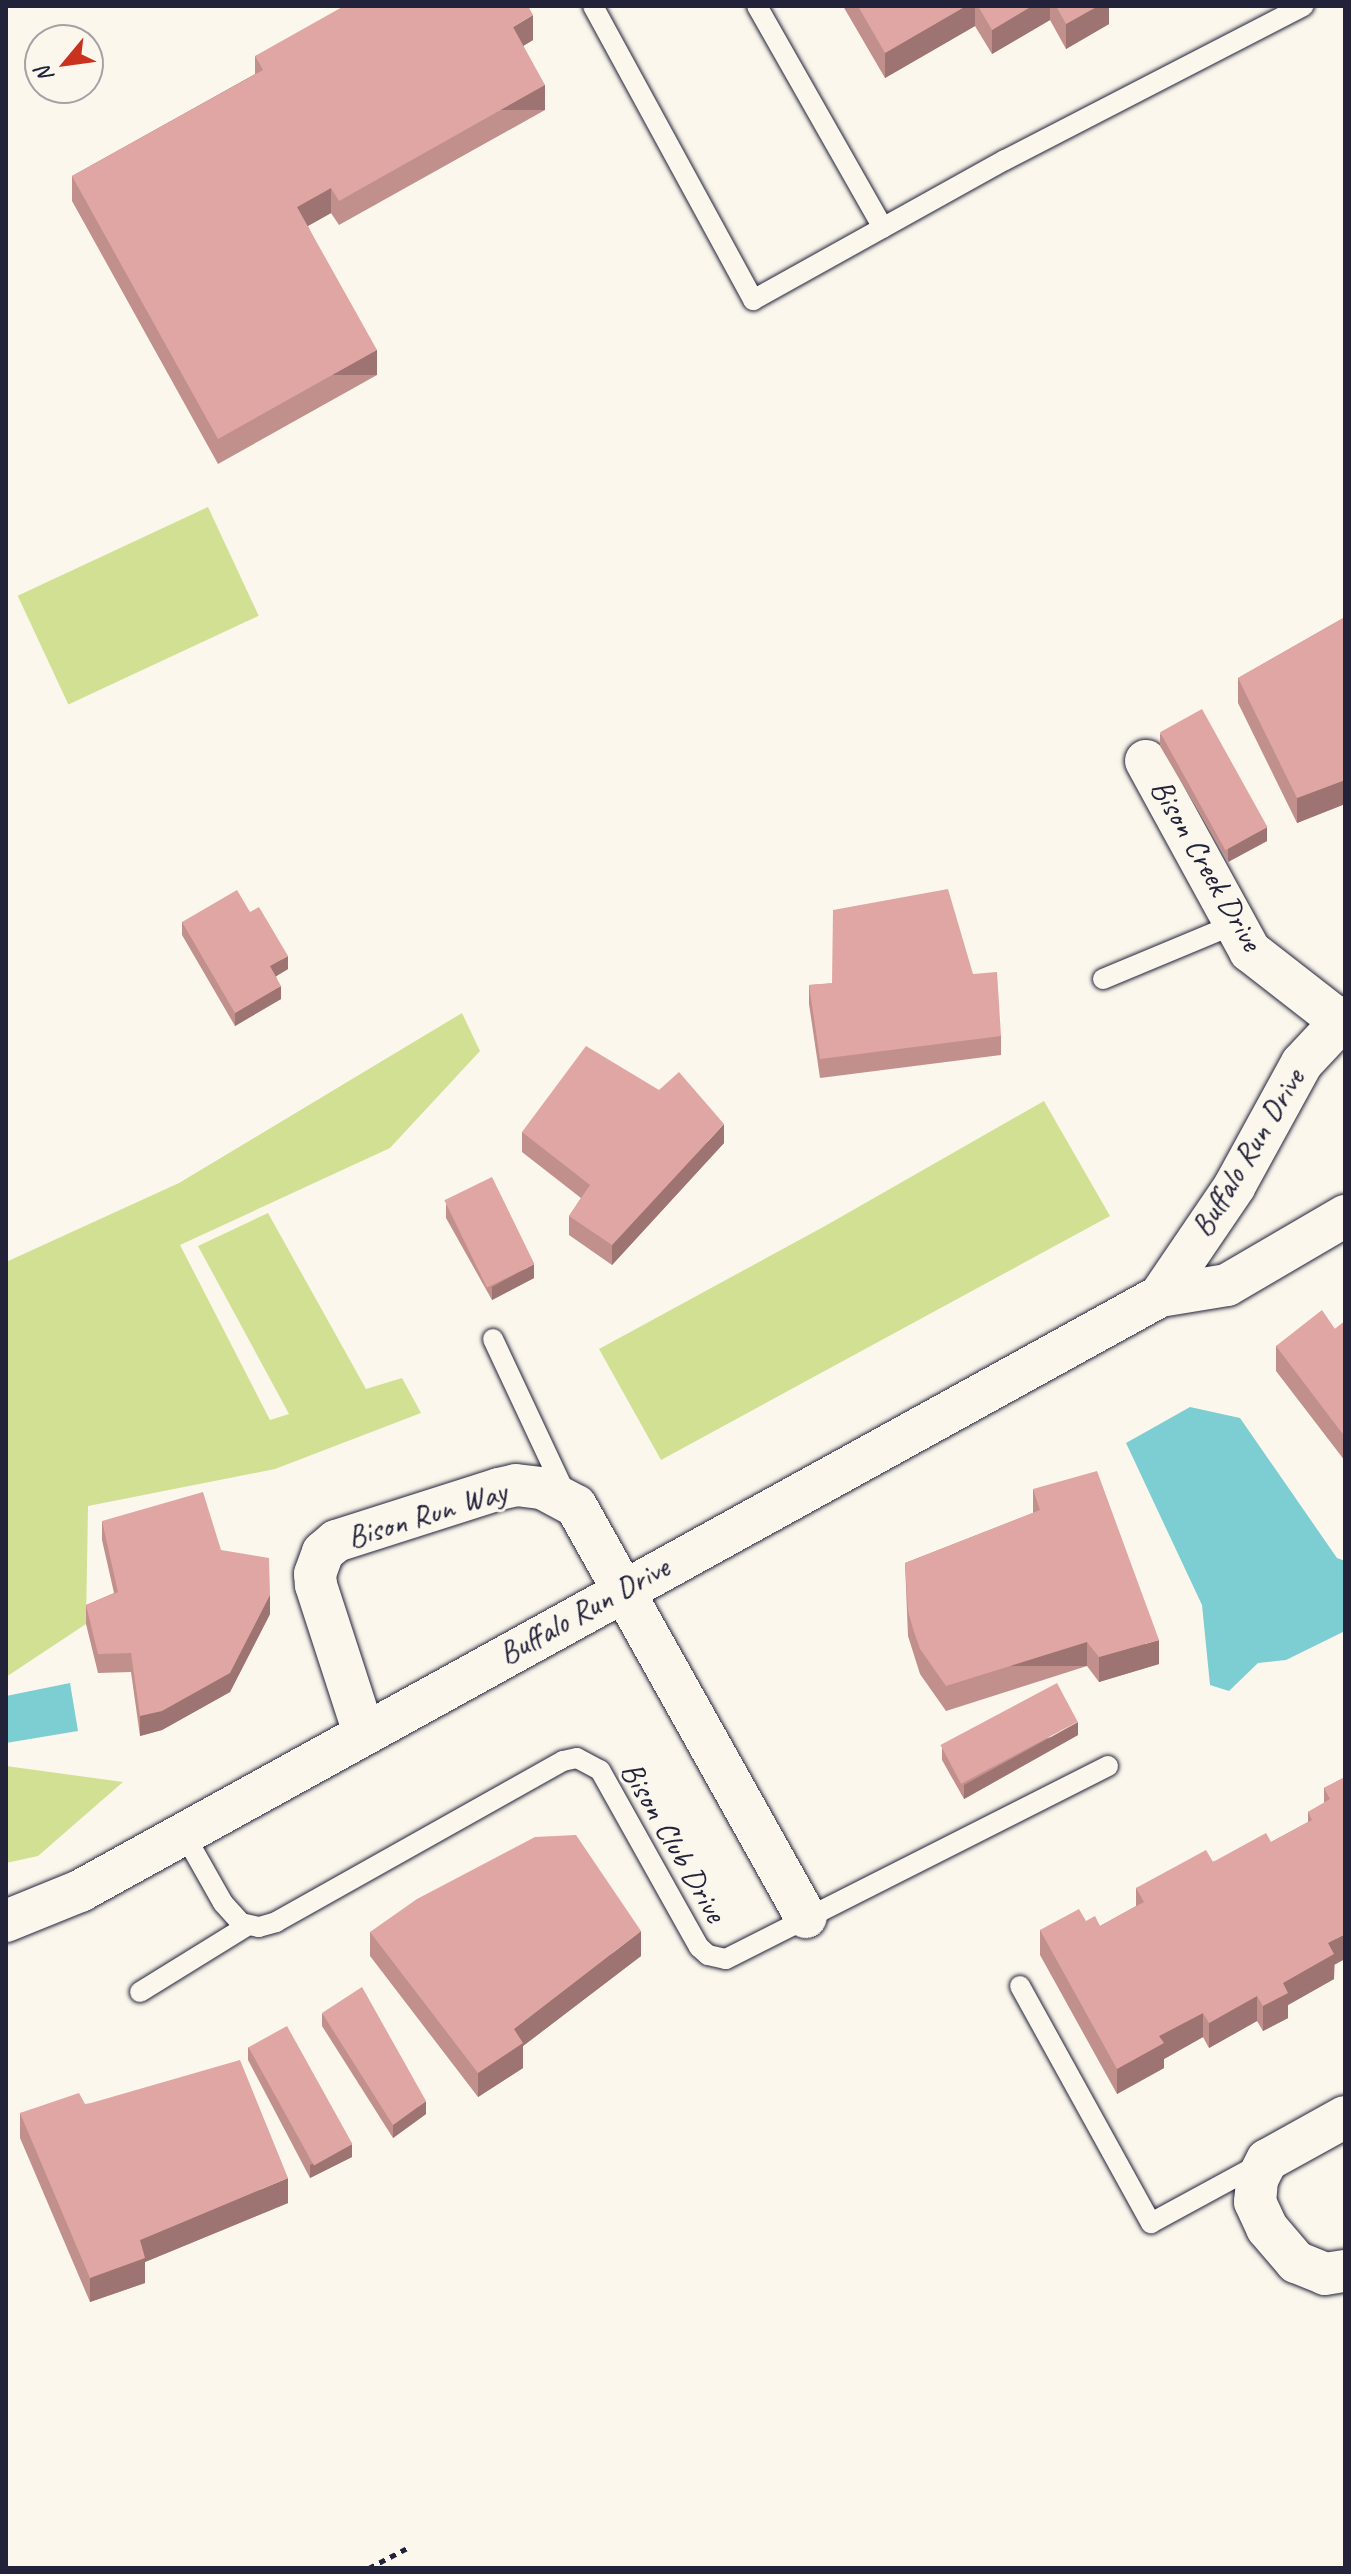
<!DOCTYPE html>
<html>
<head>
<meta charset="utf-8">
<style>
	body { margin:0 }
	#map { position:relative; width:1351px; height:2574px; overflow:hidden; background:#fbf7ec; font-family:Caveat,sans-serif }
	div>[style] { position:absolute }
	.green>* { inset:0; background:#d2e093; transform-origin:0 0 }
	.water>* { inset:0; background:#7cced3 }
	.path>* { height:5px; margin-top:-2.5px; transform-origin:0; background:repeating-linear-gradient(90deg,#22223b 0 6px,transparent 0 12px) }
	.roads { filter:drop-shadow(0 0 2px #22223b) drop-shadow(0 0 2px #22223b) }
	.lane>* { height:20px; margin:-10px; padding:0 10px; transform-origin:10px; border-radius:10px; background:#fbf7ec }
	.street>* { height:42px; margin:-21px; padding:0 21px; transform-origin:21px; border-radius:21px; background:#fbf7ec }
	.wall>* { inset:0; background:#c18f8c }
	.shaded-wall>* { inset:0; background:#9d7472; transform-origin:0 0 }
	.building>* { inset:0; background:#e0a6a3; transform-origin:0 0 }
	span { translate:-50% -50%; white-space:nowrap; text-align:center; line-height:1.15; -webkit-text-stroke:6px #fbf7ec; paint-order:stroke }
	.street-label { font-size:32px; color:#22223b }
	.frame { position:absolute; inset:0; border:8px solid #22223b; pointer-events:none }
	.north { position:absolute; left:24px; top:24px; width:80px; height:80px; box-sizing:border-box; background:#fbf7ec; border:2px solid #a4a2a5; border-radius:50%; rotate:241deg; font-size:22px; font-weight:700; line-height:32px; text-align:center; color:#22223b }
	.north::after { content:''; display:block; margin:auto; width:28px; height:36px; background:#c8321e; clip-path:polygon(50% 0,100% 100%,50% 72%,0 100%) }
</style>
</head>
<body>
<div id="map">
	<div class="green">
		<i style="left:208px;top:507px;width:120px;height:210px;rotate:65deg"></i>
		<i style="clip-path:polygon(462px 1013px,480px 1051px,390px 1148px,180px 1245px,270px 1420px,289px 1414px,198px 1246px,268px 1213px,366px 1389px,402px 1378px,421px 1413px,275px 1469px,88px 1506px,86px 1624px,6px 1677px,6px 1262px,179px 1183px)"></i>
		<i style="clip-path:polygon(1044px 1101px,1110px 1216px,661px 1460px,599px 1349px,825px 1226px)"></i>
		<i style="clip-path:polygon(6px 1766px,123px 1782px,38px 1856px,6px 1863px)"></i>
	</div>
	<div class="water">
		<i style="clip-path:polygon(1190px 1407px,1240px 1418px,1337px 1558px,1345px 1561px,1345px 1631px,1286px 1660px,1258px 1663px,1229px 1691px,1210px 1685px,1202px 1605px,1126px 1443px)"></i>
		<i style="clip-path:polygon(70px 1683px,78px 1731px,6px 1743px,6px 1696px)"></i>
	</div>
	<div class="path">
		<i style="left:369px;top:2568px;width:47px;rotate:-27.6deg"></i>
	</div>
	<div class="roads">
		<div class="lane">
			<i style="left:593px;top:6px;width:335px;rotate:61.4deg"></i>
			<i style="left:753px;top:300px;width:288px;rotate:-29.1deg"></i>
			<i style="left:1005px;top:160px;width:336px;rotate:-27.3deg"></i>
			<i style="left:757px;top:6px;width:255px;rotate:60.4deg"></i>
			<i style="left:1103px;top:979px;width:143px;rotate:-22.6deg"></i>
			<i style="left:493px;top:1339px;width:172px;rotate:64.9deg"></i>
			<i style="left:184px;top:1834px;width:79px;rotate:60.5deg"></i>
			<i style="left:223px;top:1903px;width:27px;rotate:48deg"></i>
			<i style="left:241px;top:1923px;width:18px;rotate:13deg"></i>
			<i style="left:259px;top:1927px;width:18px;rotate:-16deg"></i>
			<i style="left:276px;top:1922px;width:329px;rotate:-29.3deg"></i>
			<i style="left:563px;top:1761px;width:14px;rotate:-12deg"></i>
			<i style="left:577px;top:1758px;width:26px;rotate:28deg"></i>
			<i style="left:600px;top:1770px;width:203px;rotate:60.8deg"></i>
			<i style="left:699px;top:1947px;width:12px;rotate:42deg"></i>
			<i style="left:708px;top:1955px;width:18px;rotate:13deg"></i>
			<i style="left:726px;top:1959px;width:428px;rotate:-26.8deg"></i>
			<i style="left:1020px;top:1986px;width:271px;rotate:61.1deg"></i>
			<i style="left:1151px;top:2223px;width:122px;rotate:-28.5deg"></i>
			<i style="left:140px;top:1992px;width:126px;rotate:-31.7deg"></i>
		</div>
		<div class="street">
			<i style="left:1146px;top:761px;width:217px;rotate:61.3deg"></i>
			<i style="left:1250px;top:951px;width:120px;rotate:37.9deg"></i>
			<i style="left:1160px;top:1296px;width:132px;rotate:-55.8deg"></i>
			<i style="left:1234px;top:1187px;width:141px;rotate:-61.3deg"></i>
			<i style="left:1302px;top:1063px;width:63px;rotate:-46.9deg"></i>
			<i style="left:364px;top:1733px;width:156px;rotate:-108deg"></i>
			<i style="left:316px;top:1585px;width:11px;rotate:-95deg"></i>
			<i style="left:315px;top:1574px;width:23px;rotate:-70deg"></i>
			<i style="left:323px;top:1552px;width:17px;rotate:-40deg"></i>
			<i style="left:336px;top:1541px;width:171px;rotate:-17.7deg"></i>
			<i style="left:499px;top:1489px;width:17px;rotate:-13deg"></i>
			<i style="left:516px;top:1485px;width:26px;rotate:7deg"></i>
			<i style="left:542px;top:1488px;width:38px;rotate:28deg"></i>
			<i style="left:576px;top:1506px;width:471px;rotate:60.8deg"></i>
			<i style="left:6px;top:1921px;width:80px;rotate:-22.1deg"></i>
			<i style="left:80px;top:1891px;width:1233px;rotate:-28.85deg"></i>
			<i style="left:1160px;top:1296px;width:68px;rotate:-9.3deg"></i>
			<i style="left:1227px;top:1285px;width:137px;rotate:-30.3deg"></i>
			<i style="left:1345px;top:2117px;width:89px;rotate:151.1deg"></i>
			<i style="left:1267px;top:2160px;width:22px;rotate:117deg"></i>
			<i style="left:1257px;top:2180px;width:22px;rotate:95deg"></i>
			<i style="left:1255px;top:2202px;width:29px;rotate:65deg"></i>
			<i style="left:1267px;top:2228px;width:45px;rotate:49.5deg"></i>
			<i style="left:1296px;top:2262px;width:31px;rotate:22deg"></i>
			<i style="left:1325px;top:2274px;width:20px;rotate:-9deg"></i>
		</div>
	</div>
	<div class="wall">
		<i style="clip-path:polygon(843px 6px,1109px 6px,1109px 24px,1066px 49px,1050px 20px,992px 54px,975px 26px,885px 78px)"></i>
		<i style="clip-path:polygon(533px 40px,523px 46px,545px 110px,339px 225px,331px 213px,308px 226px,377px 375px,218px 464px,72px 201px,72px 176px,255px 74px,255px 56px)"></i>
		<i style="clip-path:polygon(1345px 617px,1345px 804px,1297px 823px,1238px 703px,1238px 678px)"></i>
		<i style="clip-path:polygon(1160px 733px,1267px 841px,1228px 862px,1160px 746px)"></i>
		<i style="clip-path:polygon(250px 912px,288px 969px,276px 976px,281px 999px,235px 1026px,182px 935px,182px 922px)"></i>
		<i style="clip-path:polygon(973px 974px,1001px 1036px,1001px 1055px,820px 1078px,809px 1004px,809px 985px)"></i>
		<i style="clip-path:polygon(522px 1132px,724px 1143px,612px 1265px,569px 1235px,569px 1216px,581px 1198px,522px 1152px)"></i>
		<i style="clip-path:polygon(446px 1204px,534px 1278px,492px 1300px,446px 1218px)"></i>
		<i style="clip-path:polygon(1345px 1321px,1345px 1461px,1276px 1371px,1276px 1346px,1335px 1329px)"></i>
		<i style="clip-path:polygon(1033px 1489px,1159px 1664px,1099px 1682px,1087px 1666px,946px 1711px,920px 1674px,908px 1636px,905px 1563px,1033px 1513px)"></i>
		<i style="clip-path:polygon(102px 1521px,221px 1550px,270px 1614px,230px 1692px,162px 1730px,140px 1736px,131px 1672px,98px 1673px,86px 1624px,86px 1605px,114px 1593px,102px 1540px)"></i>
		<i style="clip-path:polygon(1078px 1735px,964px 1799px,942px 1760px,942px 1747px)"></i>
		<i style="clip-path:polygon(1345px 1777px,1334px 1979px,1288px 2005px,1288px 2018px,1263px 2031px,1257px 2021px,1209px 2048px,1203px 2037px,1164px 2059px,1164px 2068px,1117px 2094px,1040px 1955px,1040px 1930px,1086px 1921px,1100px 1926px,1136px 1906px,1136px 1888px,1271px 1842px,1308px 1822px,1308px 1812px,1324px 1803px,1324px 1788px)"></i>
		<i style="clip-path:polygon(370px 1932px,641px 1956px,523px 2046px,523px 2068px,478px 2097px,370px 1956px)"></i>
		<i style="clip-path:polygon(322px 2013px,426px 2114px,393px 2138px,322px 2026px)"></i>
		<i style="clip-path:polygon(248px 2047px,352px 2157px,310px 2178px,248px 2060px)"></i>
		<i style="clip-path:polygon(85px 2104px,288px 2203px,145px 2262px,145px 2283px,90px 2302px,20px 2138px,20px 2113px)"></i>
	</div>
	<div class="shaded-wall">
		<i style="clip-path:polygon(966px 6px,975px 6px,975px 26px,885px 78px,885px 53px)"></i>
		<i style="clip-path:polygon(1032px 6px,1050px 6px,1050px 20px,992px 54px,992px 30px)"></i>
		<i style="clip-path:polygon(1098px 6px,1109px 6px,1109px 24px,1066px 49px,1066px 24px)"></i>
		<i style="clip-path:polygon(533px 15px,533px 40px,513px 52px,513px 27px)"></i>
		<i style="left:545px;top:85px;width:25px;height:236px;rotate:90deg"></i>
		<i style="clip-path:polygon(331px 188px,331px 213px,297px 232px,297px 207px)"></i>
		<i style="left:377px;top:350px;width:25px;height:182px;rotate:90deg"></i>
		<i style="clip-path:polygon(1345px 780px,1345px 804px,1297px 823px,1297px 798px)"></i>
		<i style="clip-path:polygon(1267px 827px,1267px 841px,1228px 862px,1228px 848px)"></i>
		<i style="clip-path:polygon(288px 956px,288px 969px,270px 980px,270px 966px)"></i>
		<i style="clip-path:polygon(281px 986px,281px 999px,235px 1026px,235px 1013px)"></i>
		<i style="clip-path:polygon(724px 1124px,724px 1143px,612px 1265px,612px 1245px)"></i>
		<i style="clip-path:polygon(534px 1264px,534px 1278px,492px 1300px,492px 1287px)"></i>
		<i style="clip-path:polygon(270px 1595px,270px 1614px,230px 1692px,162px 1730px,140px 1736px,140px 1716px)"></i>
		<i style="clip-path:polygon(1159px 1640px,1159px 1664px,1099px 1682px,1099px 1657px)"></i>
		<i style="left:1087px;top:1642px;width:24px;height:148px;rotate:90deg"></i>
		<i style="clip-path:polygon(1078px 1722px,1078px 1735px,964px 1799px,964px 1785px)"></i>
		<i style="clip-path:polygon(641px 1931px,641px 1956px,523px 2046px,523px 2068px,478px 2097px,478px 2073px,514px 2029px)"></i>
		<i style="clip-path:polygon(1345px 1934px,1345px 1959px,1334px 1965px,1334px 1979px,1288px 2005px,1288px 2018px,1263px 2031px,1263px 2006px,1283px 1983px,1328px 1943px)"></i>
		<i style="clip-path:polygon(1257px 1996px,1257px 2021px,1209px 2048px,1209px 2023px)"></i>
		<i style="clip-path:polygon(1203px 2013px,1203px 2037px,1164px 2059px,1164px 2068px,1117px 2094px,1117px 2069px,1159px 2036px)"></i>
		<i style="clip-path:polygon(426px 2101px,426px 2114px,393px 2138px,393px 2125px)"></i>
		<i style="clip-path:polygon(352px 2144px,352px 2157px,310px 2178px,310px 2165px)"></i>
		<i style="clip-path:polygon(288px 2178px,288px 2203px,145px 2262px,145px 2283px,90px 2302px,90px 2278px,140px 2240px)"></i>
	</div>
	<div class="building">
		<i style="clip-path:polygon(344px 6px,528px 6px,533px 15px,513px 27px,545px 85px,339px 201px,331px 188px,297px 207px,377px 350px,218px 439px,72px 176px,263px 70px,255px 56px)"></i>
		<i style="clip-path:polygon(858px 6px,966px 6px,885px 53px)"></i>
		<i style="clip-path:polygon(978px 6px,1032px 6px,992px 30px)"></i>
		<i style="clip-path:polygon(1056px 6px,1098px 6px,1066px 24px)"></i>
		<i style="clip-path:polygon(1345px 617px,1345px 780px,1297px 798px,1238px 678px)"></i>
		<i style="left:1202px;top:709px;width:135px;height:48px;rotate:61deg"></i>
		<i style="clip-path:polygon(948px 889px,973px 974px,997px 972px,1001px 1036px,820px 1059px,809px 985px,832px 983px,833px 910px)"></i>
		<i style="clip-path:polygon(237px 890px,250px 912px,259px 907px,288px 956px,270px 966px,281px 986px,235px 1013px,182px 922px)"></i>
		<i style="clip-path:polygon(586px 1046px,659px 1090px,679px 1072px,724px 1124px,612px 1245px,569px 1216px,590px 1185px,522px 1132px)"></i>
		<i style="left:492px;top:1177px;width:97px;height:53px;rotate:64deg"></i>
		<i style="clip-path:polygon(1322px 1310px,1335px 1329px,1345px 1321px,1345px 1437px,1276px 1346px)"></i>
		<i style="clip-path:polygon(1097px 1471px,1159px 1640px,1099px 1657px,1087px 1642px,946px 1686px,920px 1649px,913px 1629px,908px 1611px,905px 1563px,1040px 1510px,1033px 1489px)"></i>
		<i style="clip-path:polygon(203px 1492px,221px 1550px,269px 1558px,270px 1595px,230px 1673px,162px 1711px,140px 1716px,131px 1653px,98px 1654px,86px 1605px,118px 1592px,102px 1521px)"></i>
		<i style="left:1057px;top:1683px;width:44px;height:132px;rotate:62deg"></i>
		<i style="clip-path:polygon(1345px 1777px,1345px 1934px,1328px 1943px,1334px 1954px,1283px 1983px,1288px 1993px,1263px 2006px,1257px 1996px,1209px 2023px,1203px 2013px,1159px 2036px,1164px 2043px,1117px 2069px,1040px 1930px,1079px 1909px,1086px 1921px,1095px 1916px,1100px 1926px,1144px 1902px,1136px 1888px,1206px 1850px,1213px 1862px,1266px 1833px,1271px 1842px,1312px 1820px,1308px 1812px,1330px 1799px,1324px 1788px)"></i>
		<i style="clip-path:polygon(576px 1835px,641px 1931px,514px 2029px,523px 2043px,478px 2073px,370px 1932px,417px 1899px,535px 1837px)"></i>
		<i style="clip-path:polygon(362px 1987px,426px 2101px,393px 2125px,322px 2013px)"></i>
		<i style="left:287px;top:2026px;width:135px;height:44px;rotate:61deg"></i>
		<i style="clip-path:polygon(240px 2060px,288px 2178px,140px 2240px,145px 2258px,90px 2278px,20px 2113px,79px 2093px,85px 2104px,91px 2103px)"></i>
	</div>
	<div class="street-label">
		<span style="left:1206px;top:865px;rotate:60deg">Bison Creek Drive</span>
		<span style="left:1248px;top:1153px;rotate:-59deg">Buffalo Run Drive</span>
		<span style="left:427px;top:1515px;rotate:-17deg">Bison Run Way</span>
		<span style="left:584px;top:1611px;rotate:-29deg">Buffalo Run Drive</span>
		<span style="left:673px;top:1842px;rotate:60deg">Bison Club Drive</span>
	</div>
	<div class="frame"></div>
	<div class="north">N</div>
</div>
</body>
</html>
